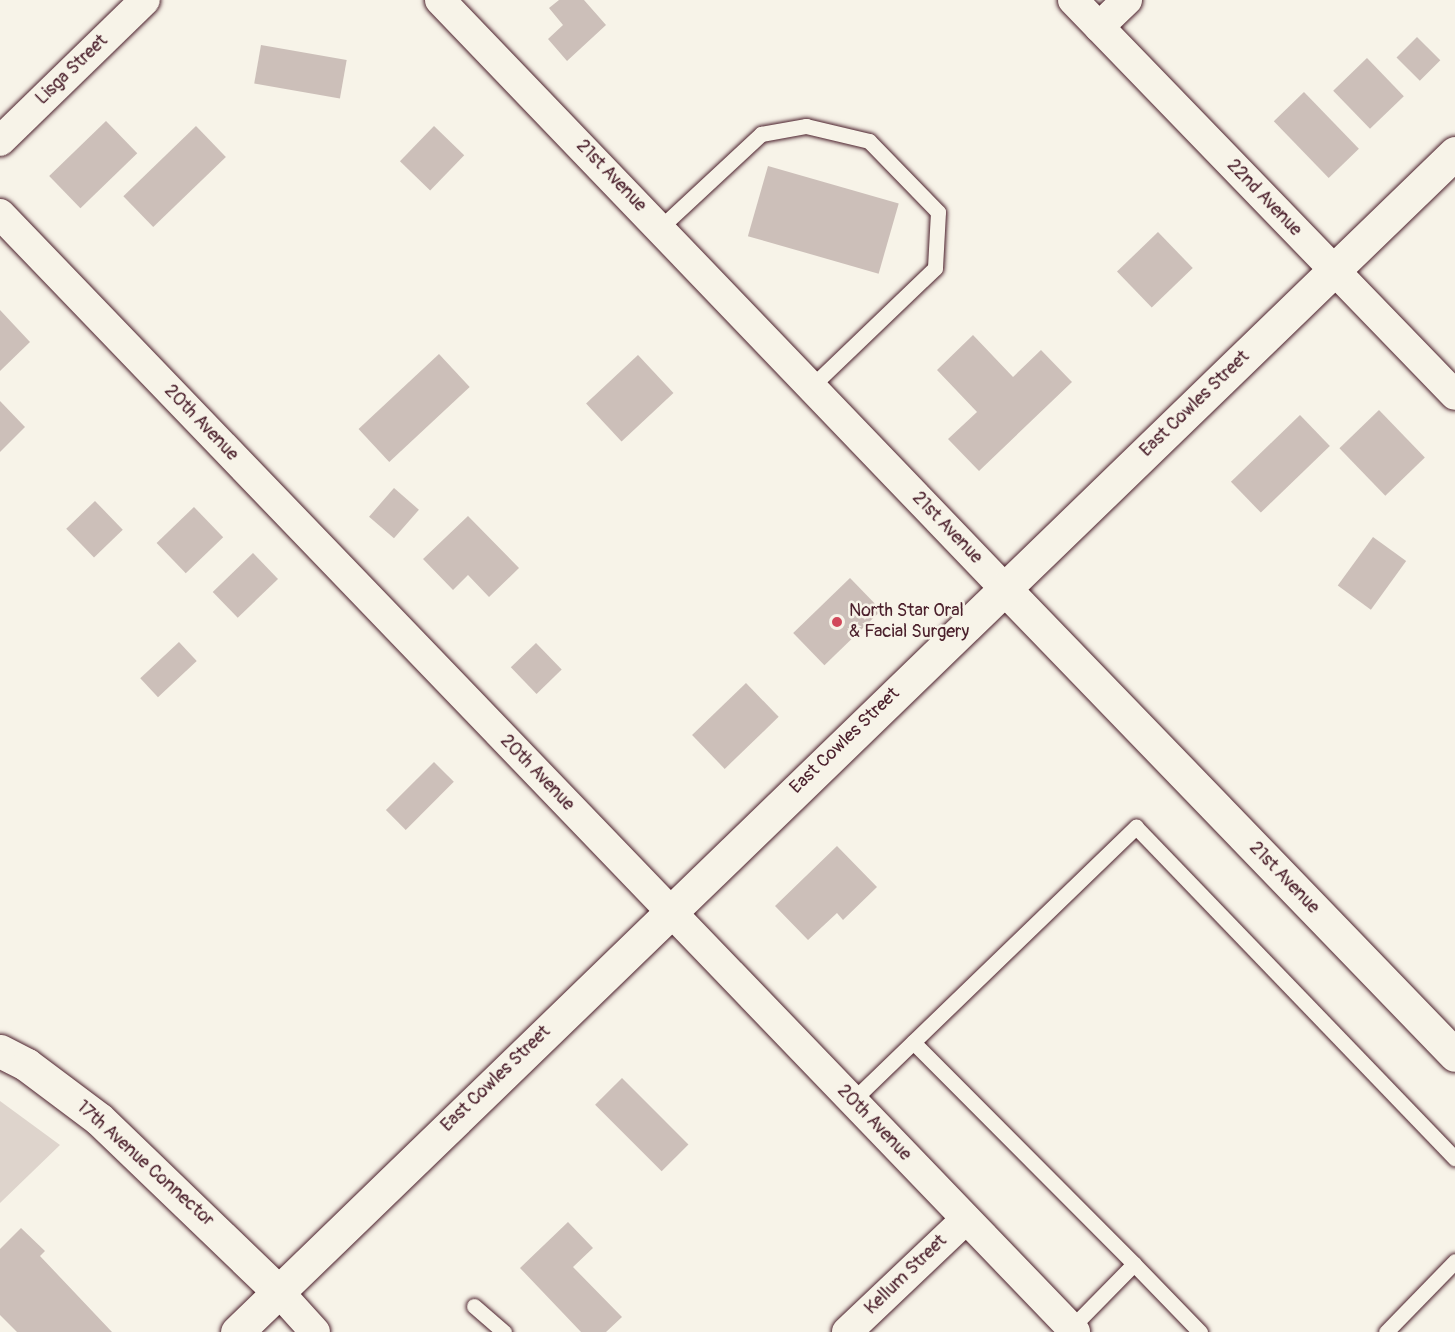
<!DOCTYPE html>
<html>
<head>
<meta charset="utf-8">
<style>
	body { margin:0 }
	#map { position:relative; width:1455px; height:1332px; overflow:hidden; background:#f7f3e8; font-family:Pangolin,sans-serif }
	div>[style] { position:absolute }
	.green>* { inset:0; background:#ded4cc }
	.building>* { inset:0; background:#ccbfb9; transform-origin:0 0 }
	.roads { filter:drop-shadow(0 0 2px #4a1f2b) drop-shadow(0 0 2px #4a1f2b) }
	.service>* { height:15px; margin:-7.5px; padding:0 7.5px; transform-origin:7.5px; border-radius:7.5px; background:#f7f3e8 }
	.minor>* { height:30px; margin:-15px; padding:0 15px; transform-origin:15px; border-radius:15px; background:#f7f3e8 }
	.tertiary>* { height:33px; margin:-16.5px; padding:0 16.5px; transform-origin:16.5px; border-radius:16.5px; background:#f7f3e8 }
	.dots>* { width:16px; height:16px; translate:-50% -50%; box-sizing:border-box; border:3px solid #f7f3e8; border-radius:50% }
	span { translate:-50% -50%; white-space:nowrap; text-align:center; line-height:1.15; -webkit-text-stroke:5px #f7f3e8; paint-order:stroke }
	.street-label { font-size:18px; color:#4a1f2b }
	.poi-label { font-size:18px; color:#4a1f2b }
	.left { translate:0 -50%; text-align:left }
</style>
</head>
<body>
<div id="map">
	<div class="green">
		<i style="clip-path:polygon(0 1101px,60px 1145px,0 1203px)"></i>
	</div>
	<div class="building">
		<i style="clip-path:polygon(559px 0,584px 0,606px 25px,567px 61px,548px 39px,563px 25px,549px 8px)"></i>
		<i style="left:1417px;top:37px;width:33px;height:29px;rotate:45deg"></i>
		<i style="left:261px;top:45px;width:87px;height:39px;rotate:10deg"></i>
		<i style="left:1367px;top:58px;width:53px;height:47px;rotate:46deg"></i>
		<i style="left:1304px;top:92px;width:79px;height:42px;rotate:46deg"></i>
		<i style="left:106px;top:121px;width:45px;height:79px;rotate:46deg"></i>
		<i style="left:196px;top:126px;width:43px;height:101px;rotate:46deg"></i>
		<i style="left:434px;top:126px;width:42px;height:49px;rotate:44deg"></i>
		<i style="left:768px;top:166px;width:136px;height:73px;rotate:16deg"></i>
		<i style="left:1158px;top:232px;width:50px;height:57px;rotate:46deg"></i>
		<i style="clip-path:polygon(0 310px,30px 342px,0 371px)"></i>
		<i style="clip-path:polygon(973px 335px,1013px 377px,1041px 350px,1072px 382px,979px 471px,948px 439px,977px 412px,937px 370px)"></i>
		<i style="left:439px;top:354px;width:45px;height:110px;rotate:47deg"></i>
		<i style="left:638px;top:355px;width:52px;height:71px;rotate:47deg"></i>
		<i style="clip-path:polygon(0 401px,25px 427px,0 452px)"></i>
		<i style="left:1379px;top:410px;width:66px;height:55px;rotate:46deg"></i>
		<i style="left:1300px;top:415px;width:43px;height:96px;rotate:46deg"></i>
		<i style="left:394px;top:488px;width:33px;height:38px;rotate:41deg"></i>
		<i style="left:95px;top:501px;width:40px;height:40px;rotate:46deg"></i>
		<i style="left:194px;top:507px;width:42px;height:52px;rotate:46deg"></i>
		<i style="clip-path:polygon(468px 516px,519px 568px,489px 597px,468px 575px,453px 590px,423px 559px)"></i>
		<i style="left:1373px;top:537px;width:41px;height:60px;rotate:36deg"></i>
		<i style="left:253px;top:553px;width:36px;height:56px;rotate:46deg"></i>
		<i style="left:850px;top:578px;width:45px;height:79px;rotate:46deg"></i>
		<i style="left:179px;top:642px;width:26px;height:53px;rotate:47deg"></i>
		<i style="left:536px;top:643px;width:37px;height:35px;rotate:46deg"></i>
		<i style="left:746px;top:683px;width:47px;height:75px;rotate:46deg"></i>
		<i style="left:434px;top:762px;width:28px;height:68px;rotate:45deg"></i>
		<i style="clip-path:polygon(837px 846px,877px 887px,843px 920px,837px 913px,808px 940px,775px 906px)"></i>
		<i style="left:622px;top:1078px;width:94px;height:38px;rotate:45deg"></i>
		<i style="clip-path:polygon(568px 1222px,593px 1248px,573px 1267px,622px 1317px,606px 1332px,581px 1332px,520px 1268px)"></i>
		<i style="clip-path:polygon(21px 1228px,45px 1251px,40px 1256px,112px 1332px,17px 1332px,0 1315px,0 1249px)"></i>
	</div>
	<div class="roads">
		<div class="service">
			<i style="left:661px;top:227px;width:137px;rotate:-42.9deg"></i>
			<i style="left:761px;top:134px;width:46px;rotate:-10.1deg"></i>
			<i style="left:806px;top:126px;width:65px;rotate:13.4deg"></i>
			<i style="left:869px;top:141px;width:99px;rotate:45.8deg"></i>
			<i style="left:938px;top:212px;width:56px;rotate:93.1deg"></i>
			<i style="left:935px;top:268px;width:170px;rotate:136.2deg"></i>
			<i style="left:913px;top:1042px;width:313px;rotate:45.1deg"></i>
			<i style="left:852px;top:1101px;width:395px;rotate:-44deg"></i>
			<i style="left:1136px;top:827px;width:460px;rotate:46.1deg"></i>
			<i style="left:474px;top:1306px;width:40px;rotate:41deg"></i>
			<i style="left:1071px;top:1328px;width:90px;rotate:-45.5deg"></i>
			<i style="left:1134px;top:1264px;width:95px;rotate:45.9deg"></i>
			<i style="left:1386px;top:1332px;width:99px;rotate:-45.8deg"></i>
		</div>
		<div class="minor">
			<i style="left:440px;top:0;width:815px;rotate:46.19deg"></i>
			<i style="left:1073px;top:0;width:549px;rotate:45.96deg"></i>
			<i style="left:1099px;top:27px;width:39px;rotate:-44deg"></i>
			<i style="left:0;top:141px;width:202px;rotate:-44.2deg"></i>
			<i style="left:0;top:214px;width:1551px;rotate:46.12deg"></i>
			<i style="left:278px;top:1291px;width:55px;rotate:47.9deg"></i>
			<i style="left:847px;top:1332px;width:164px;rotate:-43.5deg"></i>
		</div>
		<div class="tertiary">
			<i style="left:1004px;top:588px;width:649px;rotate:46deg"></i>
			<i style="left:0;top:1051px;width:30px;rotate:27deg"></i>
			<i style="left:27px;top:1065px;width:90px;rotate:36.9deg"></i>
			<i style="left:99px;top:1119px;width:248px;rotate:43.9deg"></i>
			<i style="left:237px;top:1332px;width:1695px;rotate:-44.07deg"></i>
		</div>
	</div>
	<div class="dots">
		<i style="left:837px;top:622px;background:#d1495b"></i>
	</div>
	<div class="street-label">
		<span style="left:72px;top:70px;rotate:-44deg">Lisga Street</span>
		<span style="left:611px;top:176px;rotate:46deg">21st Avenue</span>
		<span style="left:1264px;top:198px;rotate:46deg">22nd Avenue</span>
		<span style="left:1195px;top:404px;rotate:-44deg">East Cowles Street</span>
		<span style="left:201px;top:423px;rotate:46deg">20th Avenue</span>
		<span style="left:947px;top:528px;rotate:46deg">21st Avenue</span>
		<span style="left:845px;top:741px;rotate:-44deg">East Cowles Street</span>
		<span style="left:537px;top:773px;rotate:46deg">20th Avenue</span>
		<span style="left:1284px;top:878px;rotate:46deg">21st Avenue</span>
		<span style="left:496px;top:1079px;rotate:-44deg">East Cowles Street</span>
		<span style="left:874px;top:1123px;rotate:46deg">20th Avenue</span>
		<span style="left:145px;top:1164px;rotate:42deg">17th Avenue Connector</span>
		<span style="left:906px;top:1275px;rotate:-44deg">Kellum Street</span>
	</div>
	<div class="poi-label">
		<span class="left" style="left:849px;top:622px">North Star Oral<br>&amp; Facial Surgery</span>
	</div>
</div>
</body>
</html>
